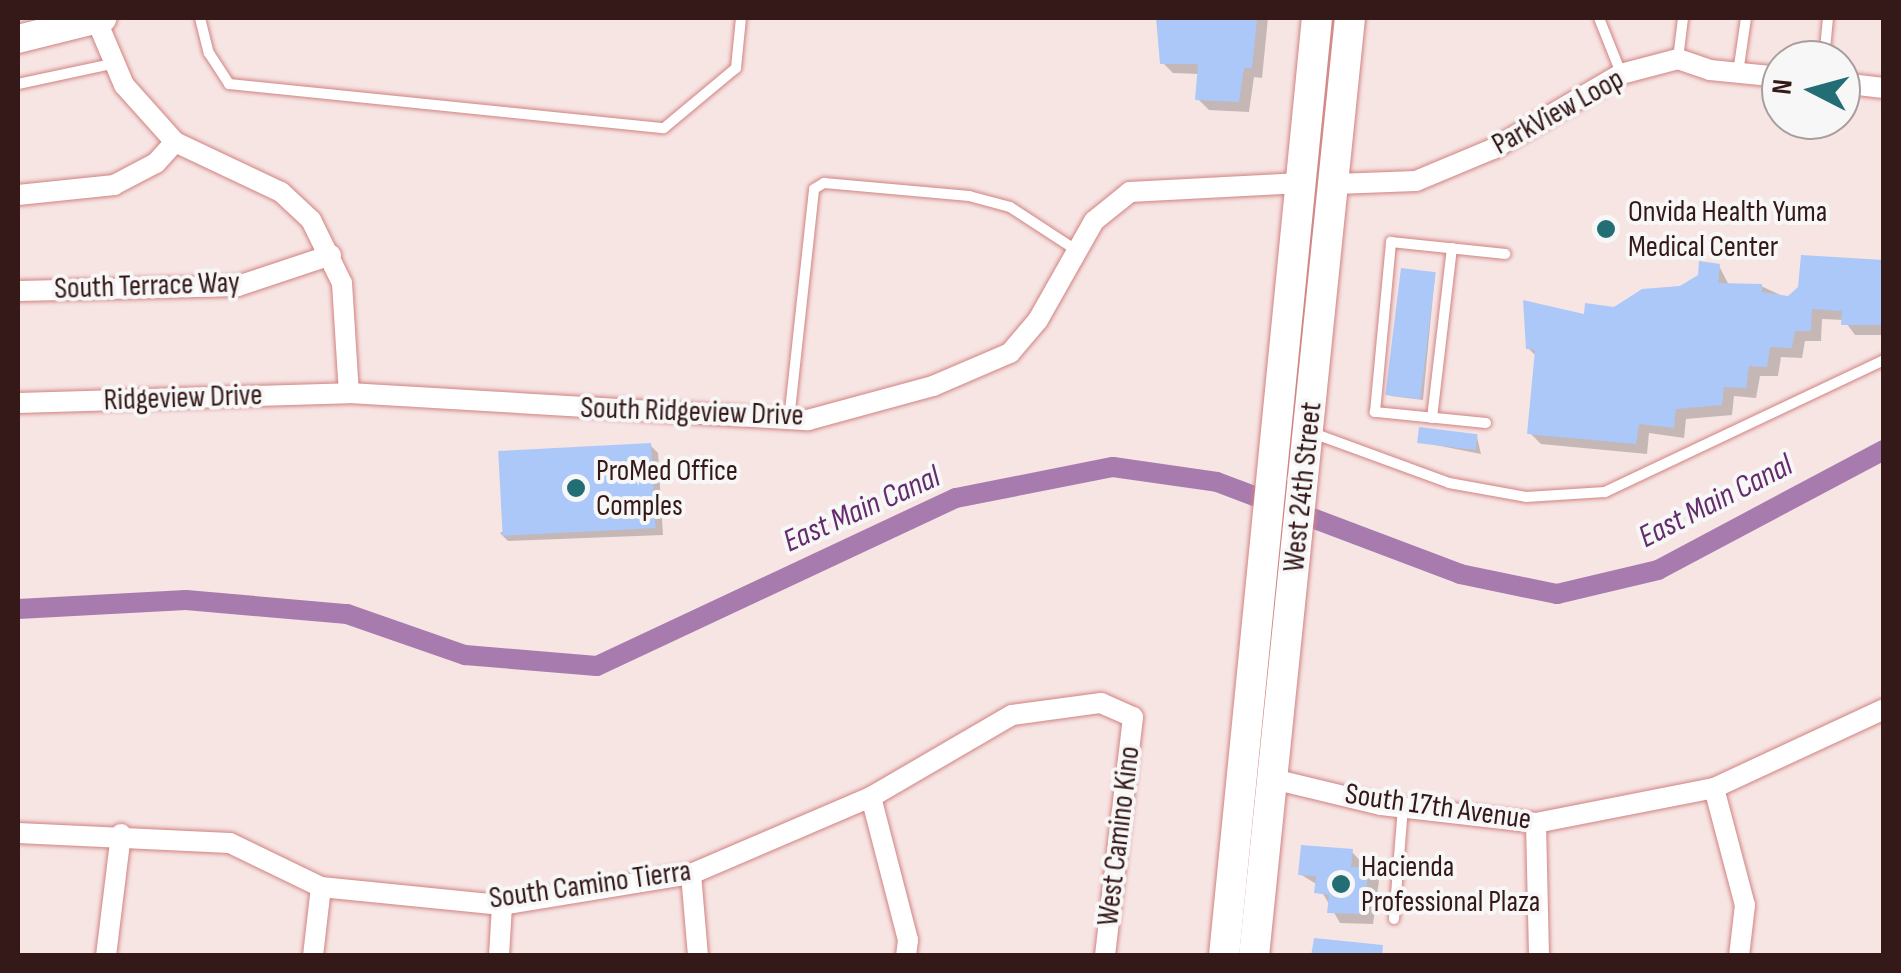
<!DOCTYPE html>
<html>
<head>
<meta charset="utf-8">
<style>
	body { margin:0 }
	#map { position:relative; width:1901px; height:973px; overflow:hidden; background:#f7e5e4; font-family:"Sofia Sans Condensed",sans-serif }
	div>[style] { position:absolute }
	.shadow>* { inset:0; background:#0003 }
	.canal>* { height:20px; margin:-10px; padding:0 10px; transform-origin:10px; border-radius:10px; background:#a87baf }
	.building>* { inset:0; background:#acc8f9; transform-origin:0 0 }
	.roads { filter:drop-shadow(0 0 2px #d08381) drop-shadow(0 0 2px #d08381) }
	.service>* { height:10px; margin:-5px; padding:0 5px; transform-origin:5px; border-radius:5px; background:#fff }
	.minor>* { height:20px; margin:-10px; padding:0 10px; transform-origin:10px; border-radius:10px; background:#fff }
	.tertiary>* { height:28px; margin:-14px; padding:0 14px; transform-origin:14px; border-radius:14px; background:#fff }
	.secondary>* { height:30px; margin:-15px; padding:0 15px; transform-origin:15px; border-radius:15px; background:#fff }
	.dots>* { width:28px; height:28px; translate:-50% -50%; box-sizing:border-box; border:5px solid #f7f7f7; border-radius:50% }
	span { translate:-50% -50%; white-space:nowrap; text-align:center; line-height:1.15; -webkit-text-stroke:8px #f7f7f7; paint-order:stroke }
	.street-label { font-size:30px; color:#351818 }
	.poi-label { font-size:30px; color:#351818 }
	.left { translate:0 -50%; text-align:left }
	.water-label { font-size:32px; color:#642c6d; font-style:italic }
	.frame { position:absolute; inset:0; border:20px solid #351818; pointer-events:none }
	.north { position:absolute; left:1761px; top:40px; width:100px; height:100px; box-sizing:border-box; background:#f7f7f7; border:2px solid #a99e9e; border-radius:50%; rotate:276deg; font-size:28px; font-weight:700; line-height:40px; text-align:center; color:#351818 }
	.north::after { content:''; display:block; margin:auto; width:35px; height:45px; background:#236e74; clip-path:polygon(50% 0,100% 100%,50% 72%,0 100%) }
</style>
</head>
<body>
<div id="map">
	<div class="shadow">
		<i style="clip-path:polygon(1159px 18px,1268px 18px,1262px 78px,1254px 77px,1249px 112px,1209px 110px,1198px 99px,1200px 74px,1173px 73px,1162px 62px)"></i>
		<i style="clip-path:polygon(1884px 262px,1884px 335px,1855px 335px,1844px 320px,1822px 319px,1821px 341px,1805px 341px,1802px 358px,1781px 357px,1778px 376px,1760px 376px,1756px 398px,1734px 396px,1732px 415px,1686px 419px,1684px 438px,1649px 433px,1647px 454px,1541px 444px,1530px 433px,1537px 357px,1528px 348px,1586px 317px,1681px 289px,1719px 266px,1729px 285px,1761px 286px,1789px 299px)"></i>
		<i style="clip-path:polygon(1435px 274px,1423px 400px,1391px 396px,1389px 394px)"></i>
		<i style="clip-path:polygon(1477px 437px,1481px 454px,1420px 442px)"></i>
		<i style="clip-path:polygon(650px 445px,658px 453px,663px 535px,508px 541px,500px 533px)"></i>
		<i style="clip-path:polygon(1352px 852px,1379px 881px,1373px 924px,1340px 923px,1318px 885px,1300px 874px)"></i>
	</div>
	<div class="canal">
		<i style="left:18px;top:609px;width:168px;rotate:-3.1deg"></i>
		<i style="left:186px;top:600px;width:162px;rotate:5deg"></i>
		<i style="left:347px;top:614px;width:125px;rotate:19.2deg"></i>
		<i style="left:465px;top:655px;width:132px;rotate:4.8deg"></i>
		<i style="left:597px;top:666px;width:396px;rotate:-25.1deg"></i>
		<i style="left:956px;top:498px;width:160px;rotate:-11.2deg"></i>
		<i style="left:1113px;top:467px;width:105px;rotate:8.2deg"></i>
		<i style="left:1217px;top:482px;width:260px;rotate:20.7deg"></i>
		<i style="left:1460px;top:574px;width:99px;rotate:11.7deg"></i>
		<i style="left:1557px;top:594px;width:104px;rotate:-13.4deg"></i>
		<i style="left:1658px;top:570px;width:256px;rotate:-28deg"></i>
	</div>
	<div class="building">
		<i style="clip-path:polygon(1156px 18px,1257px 18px,1252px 68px,1244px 68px,1239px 102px,1195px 100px,1198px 64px,1160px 64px)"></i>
		<i style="clip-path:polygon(1801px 255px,1884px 260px,1884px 325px,1841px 325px,1842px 311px,1812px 309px,1811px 331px,1795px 331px,1792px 348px,1770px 347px,1767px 367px,1749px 366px,1746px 388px,1724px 387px,1722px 405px,1676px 409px,1674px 428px,1639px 424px,1636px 444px,1527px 434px,1535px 350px,1526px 349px,1523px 300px,1584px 314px,1585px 303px,1614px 307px,1642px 289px,1680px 286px,1698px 275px,1699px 261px,1720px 264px,1718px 283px,1762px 284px,1762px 292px,1788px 296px,1798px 287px)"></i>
		<i style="left:1401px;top:268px;width:35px;height:128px;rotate:7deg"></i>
		<i style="left:1419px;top:427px;width:59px;height:16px;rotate:7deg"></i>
		<i style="left:651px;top:443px;width:85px;height:153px;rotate:87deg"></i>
		<i style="clip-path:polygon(1301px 845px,1353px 849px,1351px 867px,1369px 867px,1363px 914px,1327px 913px,1329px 895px,1314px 893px,1316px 876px,1298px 875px)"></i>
		<i style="clip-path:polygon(1314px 938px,1383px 945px,1382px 956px,1311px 956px)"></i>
	</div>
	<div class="roads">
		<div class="service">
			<i style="left:200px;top:18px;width:36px;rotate:76deg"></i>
			<i style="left:209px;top:53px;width:37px;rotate:57deg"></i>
			<i style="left:229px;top:84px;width:437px;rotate:5.8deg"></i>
			<i style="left:664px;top:128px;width:94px;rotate:-39.8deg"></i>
			<i style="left:736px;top:68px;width:50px;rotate:-84.3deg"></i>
			<i style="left:1599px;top:18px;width:59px;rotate:68.2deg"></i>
			<i style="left:1678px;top:59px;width:41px;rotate:-83deg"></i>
			<i style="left:1824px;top:60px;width:42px;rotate:-84.6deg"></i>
			<i style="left:1738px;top:73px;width:56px;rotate:-81.7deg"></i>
			<i style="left:18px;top:84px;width:95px;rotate:-12.1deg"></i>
			<i style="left:1432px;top:418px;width:171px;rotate:-83.3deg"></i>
			<i style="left:789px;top:420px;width:232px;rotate:-83.8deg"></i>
			<i style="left:814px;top:189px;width:12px;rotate:-31deg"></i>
			<i style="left:824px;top:183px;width:146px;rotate:5.1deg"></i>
			<i style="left:969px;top:196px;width:42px;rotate:15deg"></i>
			<i style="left:1010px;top:207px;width:79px;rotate:33.1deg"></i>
			<i style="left:1486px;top:423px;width:112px;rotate:-174.3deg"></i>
			<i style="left:1375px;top:412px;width:171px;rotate:-84.6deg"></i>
			<i style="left:1391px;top:242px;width:115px;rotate:6deg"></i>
			<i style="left:1310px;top:432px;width:148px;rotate:20.1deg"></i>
			<i style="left:1449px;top:483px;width:78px;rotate:10.3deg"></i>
			<i style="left:1526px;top:497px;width:79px;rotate:-3.6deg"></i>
			<i style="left:1605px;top:492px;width:309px;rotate:-25.3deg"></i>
			<i style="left:1394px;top:919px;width:111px;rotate:-85.4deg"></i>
		</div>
		<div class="minor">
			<i style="left:96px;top:19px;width:72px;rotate:67deg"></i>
			<i style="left:124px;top:85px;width:76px;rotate:48.2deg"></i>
			<i style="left:175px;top:142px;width:117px;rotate:25.3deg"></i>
			<i style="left:281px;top:192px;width:41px;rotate:43deg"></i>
			<i style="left:311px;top:220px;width:70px;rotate:63.8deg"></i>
			<i style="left:342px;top:283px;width:110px;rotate:86.4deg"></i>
			<i style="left:1841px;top:83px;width:43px;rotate:6.6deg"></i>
			<i style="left:1336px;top:184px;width:80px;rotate:-2.1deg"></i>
			<i style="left:1416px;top:181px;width:83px;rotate:-22.6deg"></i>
			<i style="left:1493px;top:149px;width:148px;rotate:-30.4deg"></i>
			<i style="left:1621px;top:74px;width:59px;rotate:-14.7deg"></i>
			<i style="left:1678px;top:59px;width:34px;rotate:19deg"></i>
			<i style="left:1710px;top:70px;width:71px;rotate:5.6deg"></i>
			<i style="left:18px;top:195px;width:97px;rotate:-5.9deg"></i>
			<i style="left:114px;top:185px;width:47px;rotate:-27.6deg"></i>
			<i style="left:156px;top:163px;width:28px;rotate:-48deg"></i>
			<i style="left:18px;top:291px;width:220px;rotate:-1.3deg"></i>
			<i style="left:238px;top:286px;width:98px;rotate:-18.4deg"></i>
			<i style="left:18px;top:403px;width:331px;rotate:-1.7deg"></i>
			<i style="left:349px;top:393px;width:460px;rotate:3.4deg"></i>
			<i style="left:808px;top:420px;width:130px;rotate:-15.2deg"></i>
			<i style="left:933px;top:386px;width:84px;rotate:-23.2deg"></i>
			<i style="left:1010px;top:353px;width:43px;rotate:-49.7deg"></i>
			<i style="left:1038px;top:320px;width:114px;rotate:-60.5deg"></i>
			<i style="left:1094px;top:221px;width:46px;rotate:-38.9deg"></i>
			<i style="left:1130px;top:192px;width:171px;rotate:-3deg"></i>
			<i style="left:1273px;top:779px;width:111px;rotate:13.5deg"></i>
			<i style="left:1381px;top:805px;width:156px;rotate:6.6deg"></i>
			<i style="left:1536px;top:823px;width:181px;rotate:-11.1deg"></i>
			<i style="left:1714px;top:788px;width:187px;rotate:-24.9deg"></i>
			<i style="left:1714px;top:788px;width:121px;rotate:75.2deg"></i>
			<i style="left:1745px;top:905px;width:51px;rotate:96.7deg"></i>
			<i style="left:871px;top:797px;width:148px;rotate:75.5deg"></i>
			<i style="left:908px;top:940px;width:16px;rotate:97deg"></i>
			<i style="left:1536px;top:823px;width:133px;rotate:88.7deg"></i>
			<i style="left:18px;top:833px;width:212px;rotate:2.7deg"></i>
			<i style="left:230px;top:843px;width:101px;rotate:25.8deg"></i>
			<i style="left:321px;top:887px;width:182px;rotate:5.7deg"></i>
			<i style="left:502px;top:905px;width:192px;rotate:-9.3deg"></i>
			<i style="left:691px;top:874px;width:196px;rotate:-23.2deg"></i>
			<i style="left:871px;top:797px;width:163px;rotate:-30.2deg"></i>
			<i style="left:1012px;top:715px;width:90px;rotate:-7.7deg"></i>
			<i style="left:1101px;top:703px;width:35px;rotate:24deg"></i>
			<i style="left:1133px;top:717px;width:241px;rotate:96.7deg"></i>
			<i style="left:691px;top:874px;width:82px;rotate:85.1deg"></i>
			<i style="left:106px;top:956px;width:123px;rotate:-83deg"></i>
			<i style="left:313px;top:956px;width:69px;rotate:-83.4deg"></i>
			<i style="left:499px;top:956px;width:51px;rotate:-86.6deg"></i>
		</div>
		<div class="tertiary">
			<i style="left:18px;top:39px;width:87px;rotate:-14deg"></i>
		</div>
		<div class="secondary">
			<i style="left:1224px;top:956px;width:943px;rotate:-84.34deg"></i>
			<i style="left:1254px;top:956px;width:943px;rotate:-84.16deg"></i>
		</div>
	</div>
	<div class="dots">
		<i style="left:1606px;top:229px;background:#236e74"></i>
		<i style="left:576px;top:488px;background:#236e74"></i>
		<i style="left:1341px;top:884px;background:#236e74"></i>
	</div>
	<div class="street-label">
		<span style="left:1558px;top:112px;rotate:-29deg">ParkView Loop</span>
		<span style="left:147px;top:286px;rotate:-2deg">South Terrace Way</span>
		<span style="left:183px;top:398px;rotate:-2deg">Ridgeview Drive</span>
		<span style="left:692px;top:412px;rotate:2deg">South Ridgeview Drive</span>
		<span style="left:1303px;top:487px;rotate:-84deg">West 24th Street</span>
		<span style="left:1438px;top:807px;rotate:8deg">South 17th Avenue</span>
		<span style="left:1119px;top:836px;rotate:-83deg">West Camino Kino</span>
		<span style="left:590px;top:885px;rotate:-8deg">South Camino Tierra</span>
	</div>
	<div class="poi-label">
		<span class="left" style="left:1628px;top:229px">Onvida Health Yuma<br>Medical Center</span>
		<span class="left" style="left:596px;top:488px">ProMed Office<br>Comples</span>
		<span class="left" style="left:1361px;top:884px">Hacienda<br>Professional Plaza</span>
	</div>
	<div class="water-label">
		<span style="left:1716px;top:502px;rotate:-27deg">East Main Canal</span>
		<span style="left:862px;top:510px;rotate:-24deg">East Main Canal</span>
	</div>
	<div class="frame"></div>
	<div class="north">N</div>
</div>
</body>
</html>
